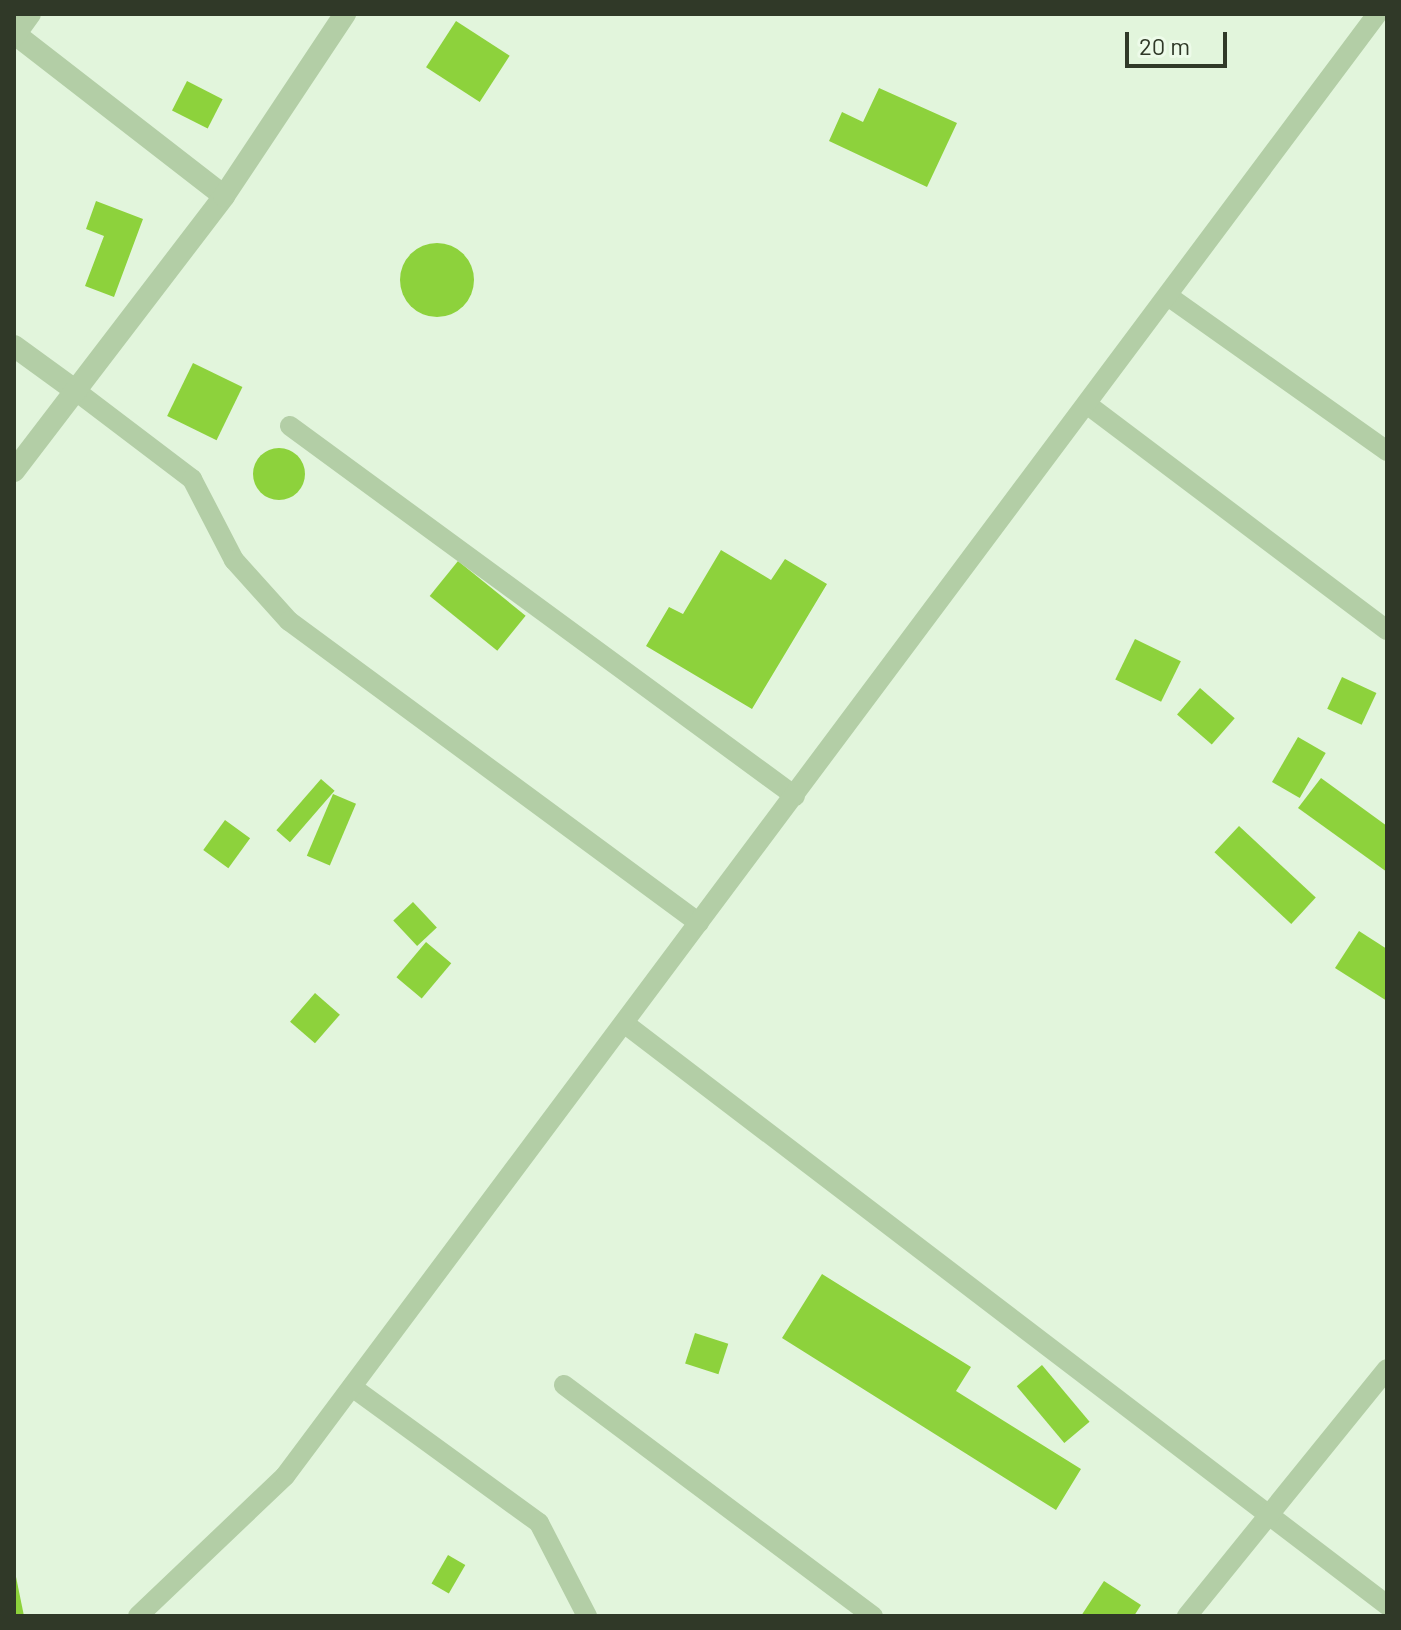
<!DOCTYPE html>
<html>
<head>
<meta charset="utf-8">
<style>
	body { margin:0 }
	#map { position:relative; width:1401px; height:1630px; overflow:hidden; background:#e2f5dc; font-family:Barlow,sans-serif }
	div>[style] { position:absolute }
	.building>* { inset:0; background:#8dd23c; transform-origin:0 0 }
	.round { border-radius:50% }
	.service>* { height:20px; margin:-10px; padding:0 10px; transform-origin:10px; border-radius:10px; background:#b3cea6 }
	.minor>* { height:22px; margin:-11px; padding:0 11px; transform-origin:11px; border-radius:11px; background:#b3cea6 }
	span { translate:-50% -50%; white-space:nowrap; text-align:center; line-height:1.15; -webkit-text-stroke:6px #edfbe9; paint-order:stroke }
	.frame { position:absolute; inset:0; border:16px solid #303928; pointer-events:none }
	.scale { position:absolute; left:1125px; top:32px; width:102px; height:36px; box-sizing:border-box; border:4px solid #303928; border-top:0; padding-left:10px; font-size:24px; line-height:28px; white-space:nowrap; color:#303928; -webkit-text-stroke:6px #edfbe9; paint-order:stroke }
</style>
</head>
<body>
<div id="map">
	<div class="building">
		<i style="left:456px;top:21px;width:64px;height:55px;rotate:33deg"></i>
		<i style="left:187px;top:81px;width:40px;height:33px;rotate:27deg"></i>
		<i style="clip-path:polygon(879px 88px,957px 123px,927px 187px,829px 141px,842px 112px,863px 122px)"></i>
		<i style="clip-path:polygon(96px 201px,143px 219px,114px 297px,85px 286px,104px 236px,86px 229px)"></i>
		<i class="round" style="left:400px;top:243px;width:74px;height:74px"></i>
		<i style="left:193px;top:363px;width:55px;height:59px;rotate:26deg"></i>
		<i class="round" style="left:253px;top:448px;width:52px;height:52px"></i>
		<i style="clip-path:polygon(721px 550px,771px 580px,785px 559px,827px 584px,752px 709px,646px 646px,669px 607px,683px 614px)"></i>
		<i style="left:458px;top:561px;width:87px;height:45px;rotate:39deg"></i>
		<i style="left:1135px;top:639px;width:51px;height:45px;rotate:26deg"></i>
		<i style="left:1342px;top:677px;width:38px;height:35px;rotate:25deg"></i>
		<i style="left:1200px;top:688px;width:46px;height:35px;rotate:41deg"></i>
		<i style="left:1298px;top:737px;width:32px;height:52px;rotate:30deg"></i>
		<i style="clip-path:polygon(1321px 778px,1387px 826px,1387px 872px,1298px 808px)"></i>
		<i style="left:321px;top:779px;width:18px;height:68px;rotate:41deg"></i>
		<i style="left:333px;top:794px;width:25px;height:67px;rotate:23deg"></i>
		<i style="left:225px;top:820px;width:31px;height:37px;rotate:36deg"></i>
		<i style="left:1239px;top:826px;width:105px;height:36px;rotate:43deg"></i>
		<i style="left:413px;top:902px;width:35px;height:27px;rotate:47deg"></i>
		<i style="clip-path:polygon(1359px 931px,1387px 949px,1387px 1001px,1335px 968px)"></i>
		<i style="left:426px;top:942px;width:33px;height:46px;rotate:40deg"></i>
		<i style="left:315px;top:993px;width:33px;height:38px;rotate:41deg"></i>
		<i style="clip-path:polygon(822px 1274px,971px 1367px,956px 1391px,1081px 1469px,1056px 1510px,782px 1338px)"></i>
		<i style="left:695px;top:1333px;width:35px;height:32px;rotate:18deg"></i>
		<i style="left:1042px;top:1365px;width:74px;height:33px;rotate:50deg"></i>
		<i style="left:448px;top:1555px;width:20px;height:33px;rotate:30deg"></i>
		<i style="clip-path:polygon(14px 1572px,15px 1572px,24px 1616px,14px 1616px)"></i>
		<i style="clip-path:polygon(1104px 1581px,1141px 1605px,1134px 1616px,1081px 1616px)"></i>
	</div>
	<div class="service">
		<i style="left:1168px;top:296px;width:268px;rotate:35.3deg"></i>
		<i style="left:76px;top:391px;width:146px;rotate:37.2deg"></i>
		<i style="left:192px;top:479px;width:91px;rotate:62.6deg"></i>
		<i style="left:234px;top:560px;width:82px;rotate:48deg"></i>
		<i style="left:289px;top:621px;width:509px;rotate:36.37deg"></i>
		<i style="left:1088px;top:405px;width:374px;rotate:37deg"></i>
		<i style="left:290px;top:426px;width:626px;rotate:36.23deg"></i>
		<i style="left:624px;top:1023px;width:960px;rotate:37.34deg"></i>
		<i style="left:564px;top:1385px;width:386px;rotate:36.8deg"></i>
		<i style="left:352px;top:1387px;width:231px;rotate:36deg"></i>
		<i style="left:539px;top:1523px;width:105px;rotate:62.7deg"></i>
		<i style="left:138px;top:1616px;width:203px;rotate:-43.6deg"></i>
		<i style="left:285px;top:1476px;width:1825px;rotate:-53.24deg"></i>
		<i style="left:1187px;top:1616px;width:318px;rotate:-51deg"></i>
	</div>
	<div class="minor">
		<i style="left:15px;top:34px;width:264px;rotate:37.8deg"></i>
		<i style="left:14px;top:36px;width:27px;rotate:-54deg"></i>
		<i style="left:14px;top:346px;width:77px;rotate:36deg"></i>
		<i style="left:14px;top:471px;width:346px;rotate:-52.6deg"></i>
		<i style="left:224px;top:196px;width:219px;rotate:-56.4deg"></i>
	</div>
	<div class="frame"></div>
	<div class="scale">20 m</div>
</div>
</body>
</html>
